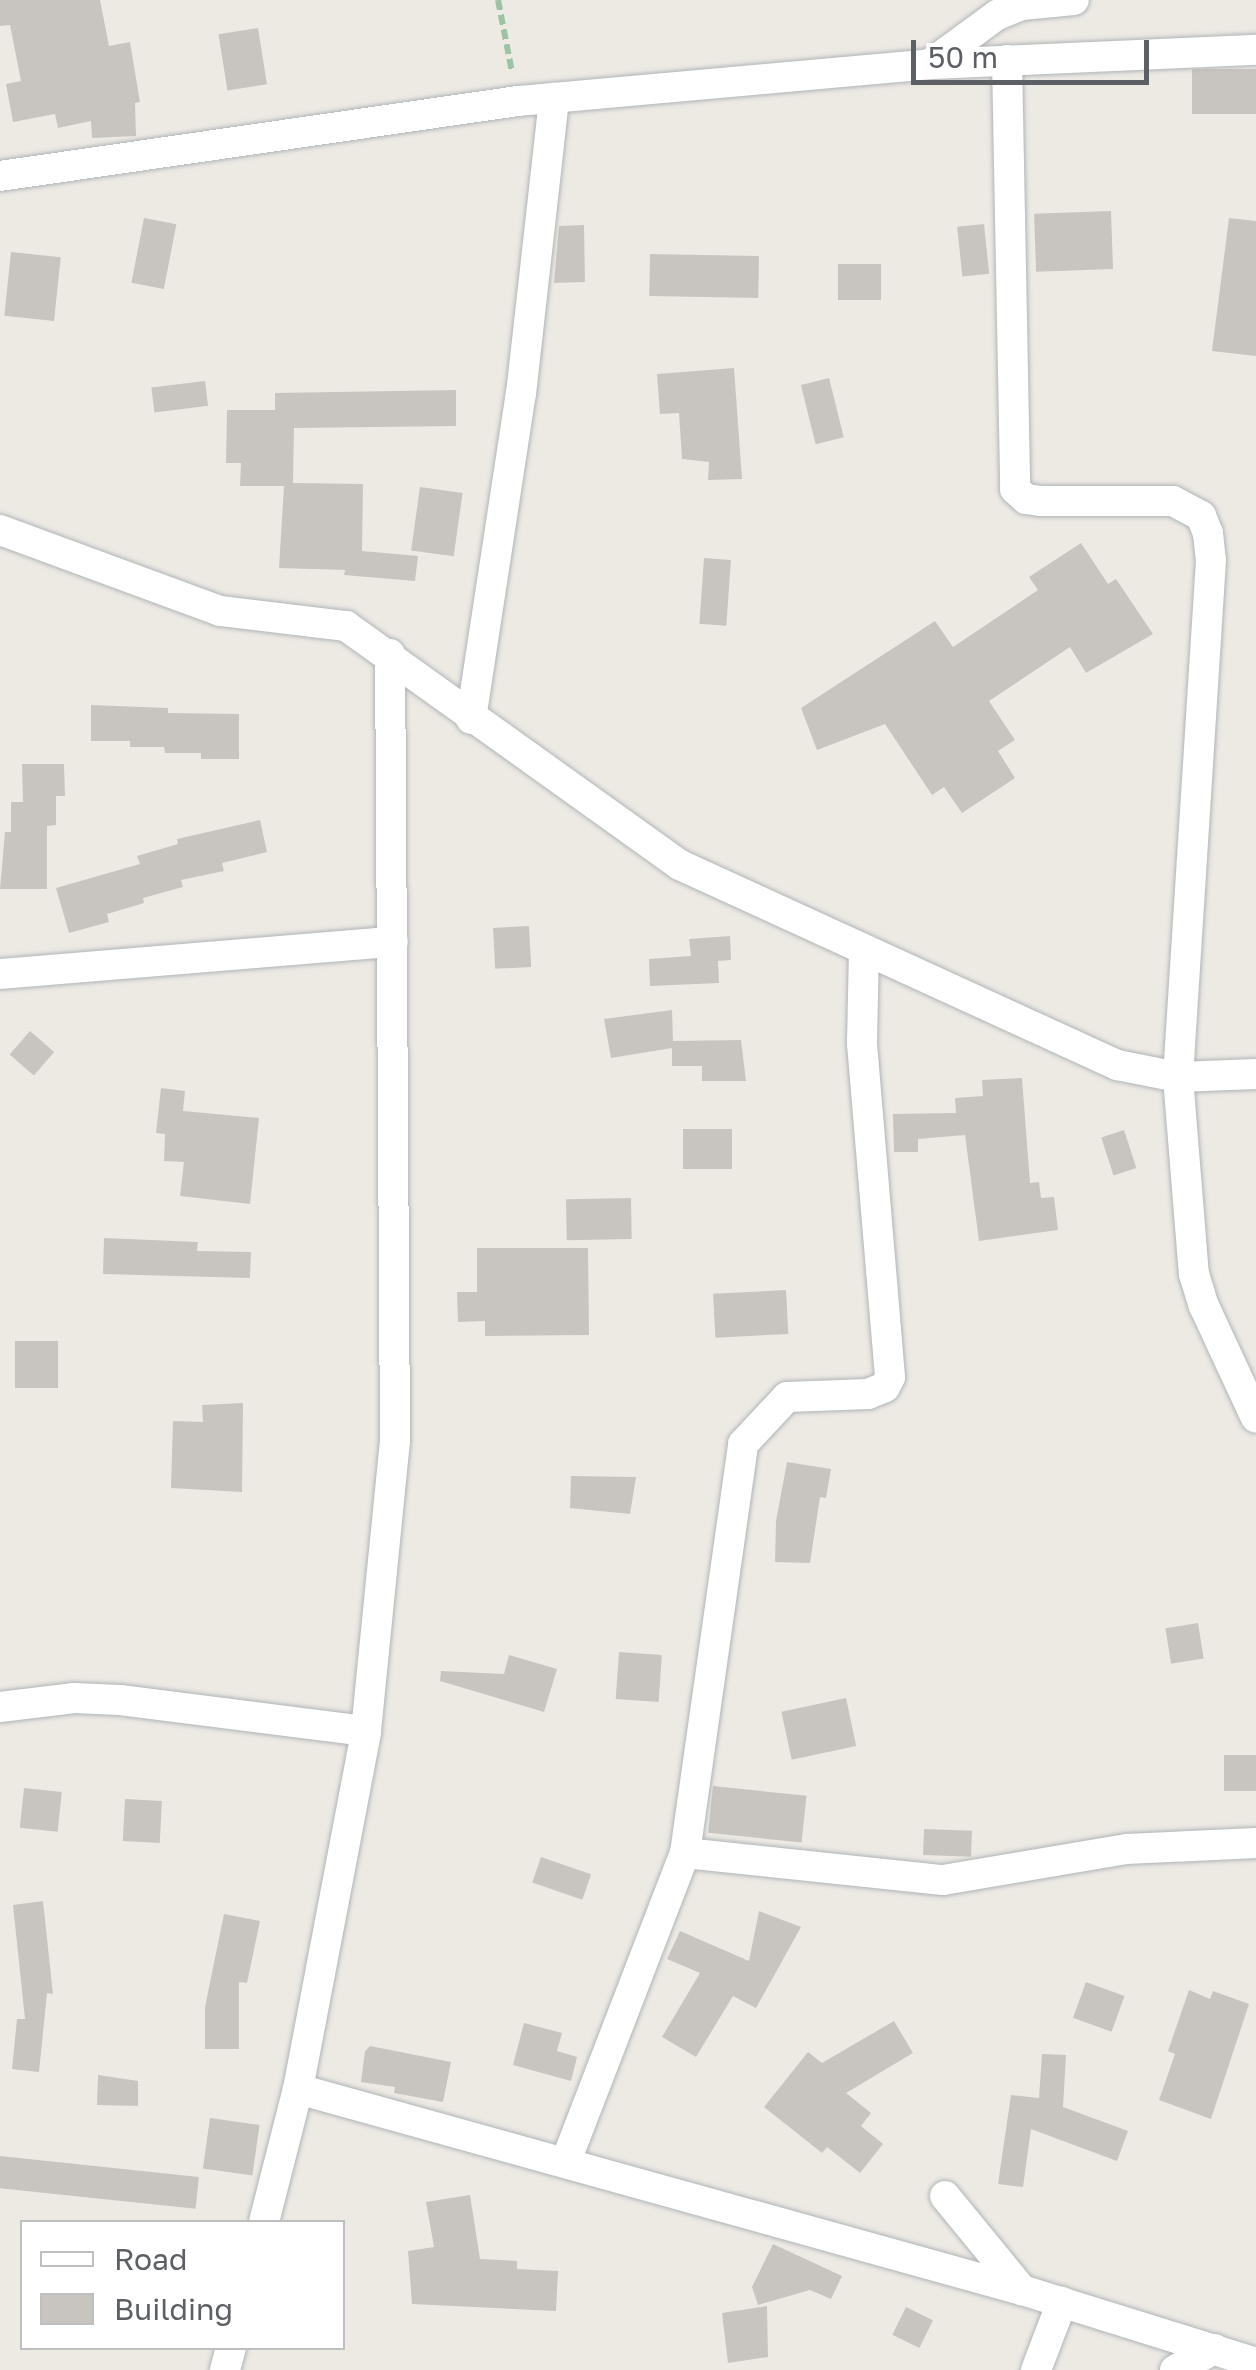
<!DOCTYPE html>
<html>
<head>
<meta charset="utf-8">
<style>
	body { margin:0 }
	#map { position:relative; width:1256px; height:2370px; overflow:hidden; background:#edeae4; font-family:"Golos Text",sans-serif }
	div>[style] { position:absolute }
	.building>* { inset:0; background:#c8c5c0; transform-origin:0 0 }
	.path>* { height:6px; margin-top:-3px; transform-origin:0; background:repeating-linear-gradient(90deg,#9cc3a4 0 10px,transparent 0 15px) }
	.roads { filter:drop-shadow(0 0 2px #b1b4b7) drop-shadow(0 0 2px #b1b4b7) }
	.street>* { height:30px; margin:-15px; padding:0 15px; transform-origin:15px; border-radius:15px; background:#fff }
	span { translate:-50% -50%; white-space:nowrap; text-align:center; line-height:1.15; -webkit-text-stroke:8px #fff; paint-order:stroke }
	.legend { position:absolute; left:20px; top:2220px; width:325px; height:130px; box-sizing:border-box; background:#fff; border:2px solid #bebfc1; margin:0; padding:12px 18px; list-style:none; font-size:30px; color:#5c5f63 }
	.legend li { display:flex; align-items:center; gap:20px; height:50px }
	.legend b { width:50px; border:2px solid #bebfc1 }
	.scale { position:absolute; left:911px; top:40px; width:238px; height:45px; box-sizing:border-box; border:5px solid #5c5f63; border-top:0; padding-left:12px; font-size:30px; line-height:35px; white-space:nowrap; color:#5c5f63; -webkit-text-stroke:8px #fff; paint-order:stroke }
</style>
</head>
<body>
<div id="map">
	<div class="building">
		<i style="clip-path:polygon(0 0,100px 0,109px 46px,130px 42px,140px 102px,135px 103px,136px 136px,92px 138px,91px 121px,58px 128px,55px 114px,13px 122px,6px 84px,21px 81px,10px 25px,0 26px)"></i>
		<i style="left:258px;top:28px;width:57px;height:40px;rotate:81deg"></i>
		<i style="left:1256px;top:69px;width:45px;height:64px;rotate:90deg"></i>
		<i style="left:1111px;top:211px;width:58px;height:77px;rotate:88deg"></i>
		<i style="left:144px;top:218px;width:33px;height:66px;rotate:11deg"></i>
		<i style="clip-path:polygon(1229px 218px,1256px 221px,1256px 356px,1212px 351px)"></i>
		<i style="left:984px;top:224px;width:50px;height:27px;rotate:84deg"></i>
		<i style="clip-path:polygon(584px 225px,585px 282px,554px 283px,559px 226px)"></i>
		<i style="left:11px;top:252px;width:50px;height:64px;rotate:6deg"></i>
		<i style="left:650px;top:254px;width:109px;height:42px;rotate:1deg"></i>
		<i style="left:838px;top:264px;width:43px;height:36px"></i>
		<i style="clip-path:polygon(734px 368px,742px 479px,708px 480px,709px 462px,682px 459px,679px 413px,660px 414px,657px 374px)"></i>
		<i style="left:829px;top:378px;width:61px;height:29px;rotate:76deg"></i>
		<i style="left:205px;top:381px;width:25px;height:54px;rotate:83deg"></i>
		<i style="clip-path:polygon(456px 390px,456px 426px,294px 428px,293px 483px,363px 484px,362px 551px,418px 556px,415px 581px,344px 575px,345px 570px,279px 568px,284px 486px,240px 486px,241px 463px,226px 463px,227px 410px,275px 410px,275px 393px)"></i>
		<i style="left:420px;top:487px;width:43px;height:64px;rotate:8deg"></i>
		<i style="clip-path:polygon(1081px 543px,1108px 584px,1116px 579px,1153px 634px,1086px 673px,1070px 647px,989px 701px,1015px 740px,998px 751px,1015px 778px,962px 813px,944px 787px,932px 795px,885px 724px,817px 750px,801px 708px,935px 621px,953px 647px,1038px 590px,1029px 577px)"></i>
		<i style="left:704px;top:558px;width:27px;height:66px;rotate:4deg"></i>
		<i style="clip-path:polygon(91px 705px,168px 708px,168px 713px,239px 714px,239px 759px,201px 759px,201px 753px,165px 753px,164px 747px,130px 747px,130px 741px,91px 741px)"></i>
		<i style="clip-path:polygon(22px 764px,64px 764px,65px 796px,56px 796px,56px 825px,47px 826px,47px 889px,0 889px,5px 832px,11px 832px,11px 802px,23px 802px)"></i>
		<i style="clip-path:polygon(260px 820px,267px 852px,222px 863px,224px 871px,181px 880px,183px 887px,143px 898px,144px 903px,107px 914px,109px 922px,69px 933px,56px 888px,140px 864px,137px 856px,178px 844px,177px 839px)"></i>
		<i style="left:529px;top:926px;width:41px;height:36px;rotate:87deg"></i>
		<i style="clip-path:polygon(730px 936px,731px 960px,718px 961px,719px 983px,650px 986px,649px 959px,691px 956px,689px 939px)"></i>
		<i style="clip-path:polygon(672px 1010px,673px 1041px,741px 1040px,746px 1081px,702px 1081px,702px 1066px,672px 1066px,672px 1048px,611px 1058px,604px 1019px)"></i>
		<i style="left:30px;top:1031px;width:32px;height:31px;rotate:41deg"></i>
		<i style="clip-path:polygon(1022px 1078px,1030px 1183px,1039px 1182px,1041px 1198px,1054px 1197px,1058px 1230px,979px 1241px,965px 1135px,918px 1139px,918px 1152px,894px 1152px,893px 1114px,956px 1113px,955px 1098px,983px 1096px,982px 1080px)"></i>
		<i style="clip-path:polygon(161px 1088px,185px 1091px,183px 1111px,259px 1118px,250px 1204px,180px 1196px,184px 1162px,164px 1161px,165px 1134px,156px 1133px)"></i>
		<i style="left:683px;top:1129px;width:49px;height:40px"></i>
		<i style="left:1124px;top:1130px;width:40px;height:24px;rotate:72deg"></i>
		<i style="left:631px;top:1198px;width:41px;height:65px;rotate:89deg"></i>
		<i style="clip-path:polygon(104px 1238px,198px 1242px,197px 1251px,251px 1252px,250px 1278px,103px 1274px)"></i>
		<i style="clip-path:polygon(477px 1248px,588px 1248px,589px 1335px,485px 1336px,485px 1321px,458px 1322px,457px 1292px,477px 1292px)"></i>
		<i style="left:786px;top:1290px;width:44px;height:73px;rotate:87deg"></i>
		<i style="left:58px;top:1341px;width:47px;height:43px;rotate:90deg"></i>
		<i style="clip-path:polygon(243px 1403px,242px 1492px,171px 1488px,173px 1421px,203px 1422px,202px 1405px)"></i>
		<i style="clip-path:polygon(787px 1462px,831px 1469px,826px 1498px,820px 1497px,810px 1563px,775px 1562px,776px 1521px)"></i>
		<i style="clip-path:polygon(571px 1476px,636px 1477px,630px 1514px,570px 1508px)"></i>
		<i style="left:1198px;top:1623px;width:36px;height:33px;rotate:81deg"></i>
		<i style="left:619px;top:1652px;width:43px;height:47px;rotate:4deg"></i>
		<i style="clip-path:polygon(509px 1655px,557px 1669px,544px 1712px,440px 1681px,441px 1671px,504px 1674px)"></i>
		<i style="left:846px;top:1698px;width:49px;height:66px;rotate:78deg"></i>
		<i style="left:1256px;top:1755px;width:36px;height:32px;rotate:90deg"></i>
		<i style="left:713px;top:1786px;width:94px;height:47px;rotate:6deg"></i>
		<i style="left:24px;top:1788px;width:38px;height:40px;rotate:6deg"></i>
		<i style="left:125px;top:1799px;width:37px;height:42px;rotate:3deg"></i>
		<i style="left:924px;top:1829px;width:48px;height:26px;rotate:2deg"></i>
		<i style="left:541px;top:1857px;width:53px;height:27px;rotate:19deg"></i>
		<i style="clip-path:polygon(43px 1901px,53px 1994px,47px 1993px,39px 2072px,12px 2069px,17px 2019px,25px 2019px,13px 1905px)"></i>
		<i style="clip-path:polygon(759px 1911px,801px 1927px,756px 2008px,733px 1996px,696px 2057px,662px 2037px,700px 1973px,667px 1959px,680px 1931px,749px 1961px)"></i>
		<i style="clip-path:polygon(224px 1914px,260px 1921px,247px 1983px,239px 1982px,239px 2049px,205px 2049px,205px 2007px)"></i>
		<i style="left:1086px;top:1982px;width:41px;height:38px;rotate:20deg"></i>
		<i style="clip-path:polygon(1189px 1990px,1210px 1999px,1213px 1991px,1249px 2004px,1211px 2119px,1159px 2100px,1175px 2054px,1168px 2051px)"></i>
		<i style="clip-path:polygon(894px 2021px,913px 2053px,846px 2093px,871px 2113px,861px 2126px,883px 2144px,860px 2173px,827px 2147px,822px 2153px,764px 2107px,808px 2052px,822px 2063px)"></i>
		<i style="clip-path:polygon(524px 2023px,562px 2033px,557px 2051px,577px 2057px,571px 2081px,513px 2065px)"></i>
		<i style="clip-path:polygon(370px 2046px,451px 2062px,443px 2102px,394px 2093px,395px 2087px,361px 2082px,365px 2051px)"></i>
		<i style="clip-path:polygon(1042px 2054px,1066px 2055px,1063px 2107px,1128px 2131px,1117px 2161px,1031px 2129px,1023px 2187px,998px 2184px,1011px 2095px,1039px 2098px)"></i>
		<i style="clip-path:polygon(98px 2075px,138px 2081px,138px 2106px,97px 2105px)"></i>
		<i style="left:210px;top:2118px;width:50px;height:51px;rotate:8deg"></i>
		<i style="left:0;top:2156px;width:200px;height:32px;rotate:6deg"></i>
		<i style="clip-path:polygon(470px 2195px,480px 2259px,517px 2261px,517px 2269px,558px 2271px,556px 2311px,412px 2304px,408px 2251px,434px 2247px,426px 2202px)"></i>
		<i style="clip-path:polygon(773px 2244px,842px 2276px,831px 2299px,810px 2290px,758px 2305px,752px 2287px)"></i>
		<i style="clip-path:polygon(767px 2306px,768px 2357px,728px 2363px,722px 2313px)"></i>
		<i style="left:906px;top:2307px;width:30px;height:31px;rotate:26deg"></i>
	</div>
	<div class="path">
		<i style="left:498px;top:0;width:73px;rotate:79deg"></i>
	</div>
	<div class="roads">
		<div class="street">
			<i style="left:1007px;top:60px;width:429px;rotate:88.9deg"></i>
			<i style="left:1015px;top:489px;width:15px;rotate:42deg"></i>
			<i style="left:1026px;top:499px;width:14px;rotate:8deg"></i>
			<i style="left:1040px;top:501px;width:133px"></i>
			<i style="left:1173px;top:501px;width:32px;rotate:28deg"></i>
			<i style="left:1201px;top:516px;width:18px;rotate:68deg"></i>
			<i style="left:1208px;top:533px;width:27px;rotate:84deg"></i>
			<i style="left:1211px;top:560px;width:518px;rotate:93.65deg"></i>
			<i style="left:1178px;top:1077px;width:198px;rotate:85.4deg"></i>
			<i style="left:1194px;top:1274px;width:34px;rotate:73deg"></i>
			<i style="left:1204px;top:1306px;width:123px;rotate:65.1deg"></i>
			<i style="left:930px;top:64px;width:83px;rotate:-36.2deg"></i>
			<i style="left:997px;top:15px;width:27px;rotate:-22deg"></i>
			<i style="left:1022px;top:5px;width:52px;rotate:-5.5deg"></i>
			<i style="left:0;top:176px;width:523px;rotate:-8.24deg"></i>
			<i style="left:518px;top:101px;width:414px;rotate:-5.1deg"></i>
			<i style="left:930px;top:64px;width:326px;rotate:-2.5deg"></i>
			<i style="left:0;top:530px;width:234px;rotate:20.2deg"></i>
			<i style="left:220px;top:611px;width:127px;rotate:6.8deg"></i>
			<i style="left:346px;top:626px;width:411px;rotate:35.6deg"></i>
			<i style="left:680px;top:865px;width:481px;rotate:24.6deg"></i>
			<i style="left:1117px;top:1065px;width:62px;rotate:11.1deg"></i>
			<i style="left:1178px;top:1077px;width:78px;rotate:-2.2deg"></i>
			<i style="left:471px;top:719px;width:329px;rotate:-81.3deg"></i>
			<i style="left:521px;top:394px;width:298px;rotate:-83.6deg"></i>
			<i style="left:0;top:974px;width:394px;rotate:-4.7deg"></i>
			<i style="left:0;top:1707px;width:75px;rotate:-6.9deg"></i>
			<i style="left:74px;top:1698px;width:46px;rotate:2.5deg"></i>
			<i style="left:120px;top:1700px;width:248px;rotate:7.2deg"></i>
			<i style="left:685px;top:1853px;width:259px;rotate:6deg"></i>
			<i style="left:943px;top:1880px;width:186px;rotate:-9.6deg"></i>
			<i style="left:1126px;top:1849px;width:130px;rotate:-2.6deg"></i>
			<i style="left:298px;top:2089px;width:751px;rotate:15.52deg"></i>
			<i style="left:1022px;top:2290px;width:245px;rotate:17.3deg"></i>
			<i style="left:566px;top:2161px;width:330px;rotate:-68.9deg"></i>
			<i style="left:685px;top:1853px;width:413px;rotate:-81.9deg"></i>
			<i style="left:743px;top:1444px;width:64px;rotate:-46.9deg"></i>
			<i style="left:787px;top:1397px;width:81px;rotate:-2.1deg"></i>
			<i style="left:868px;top:1394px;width:18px;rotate:-22deg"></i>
			<i style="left:885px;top:1387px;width:11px;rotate:-63deg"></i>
			<i style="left:890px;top:1377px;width:335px;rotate:-94.8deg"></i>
			<i style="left:862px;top:1043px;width:92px;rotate:-88.8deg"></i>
			<i style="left:945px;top:2196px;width:122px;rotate:50.7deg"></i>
			<i style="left:264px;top:2222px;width:137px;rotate:-75.7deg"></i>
			<i style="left:298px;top:2089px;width:364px;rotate:-79.2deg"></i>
			<i style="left:366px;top:1731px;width:289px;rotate:-84.3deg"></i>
			<i style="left:395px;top:1443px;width:789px;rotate:-90.36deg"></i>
			<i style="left:225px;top:2370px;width:23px;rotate:-75deg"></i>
			<i style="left:1036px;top:2370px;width:73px;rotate:-69.1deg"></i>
			<i style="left:1175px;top:2370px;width:45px;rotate:-27.7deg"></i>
		</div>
	</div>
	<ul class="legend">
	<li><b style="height:12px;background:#fff"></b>Road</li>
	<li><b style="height:28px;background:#c8c5c0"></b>Building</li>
	</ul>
	<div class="scale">50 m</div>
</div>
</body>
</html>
